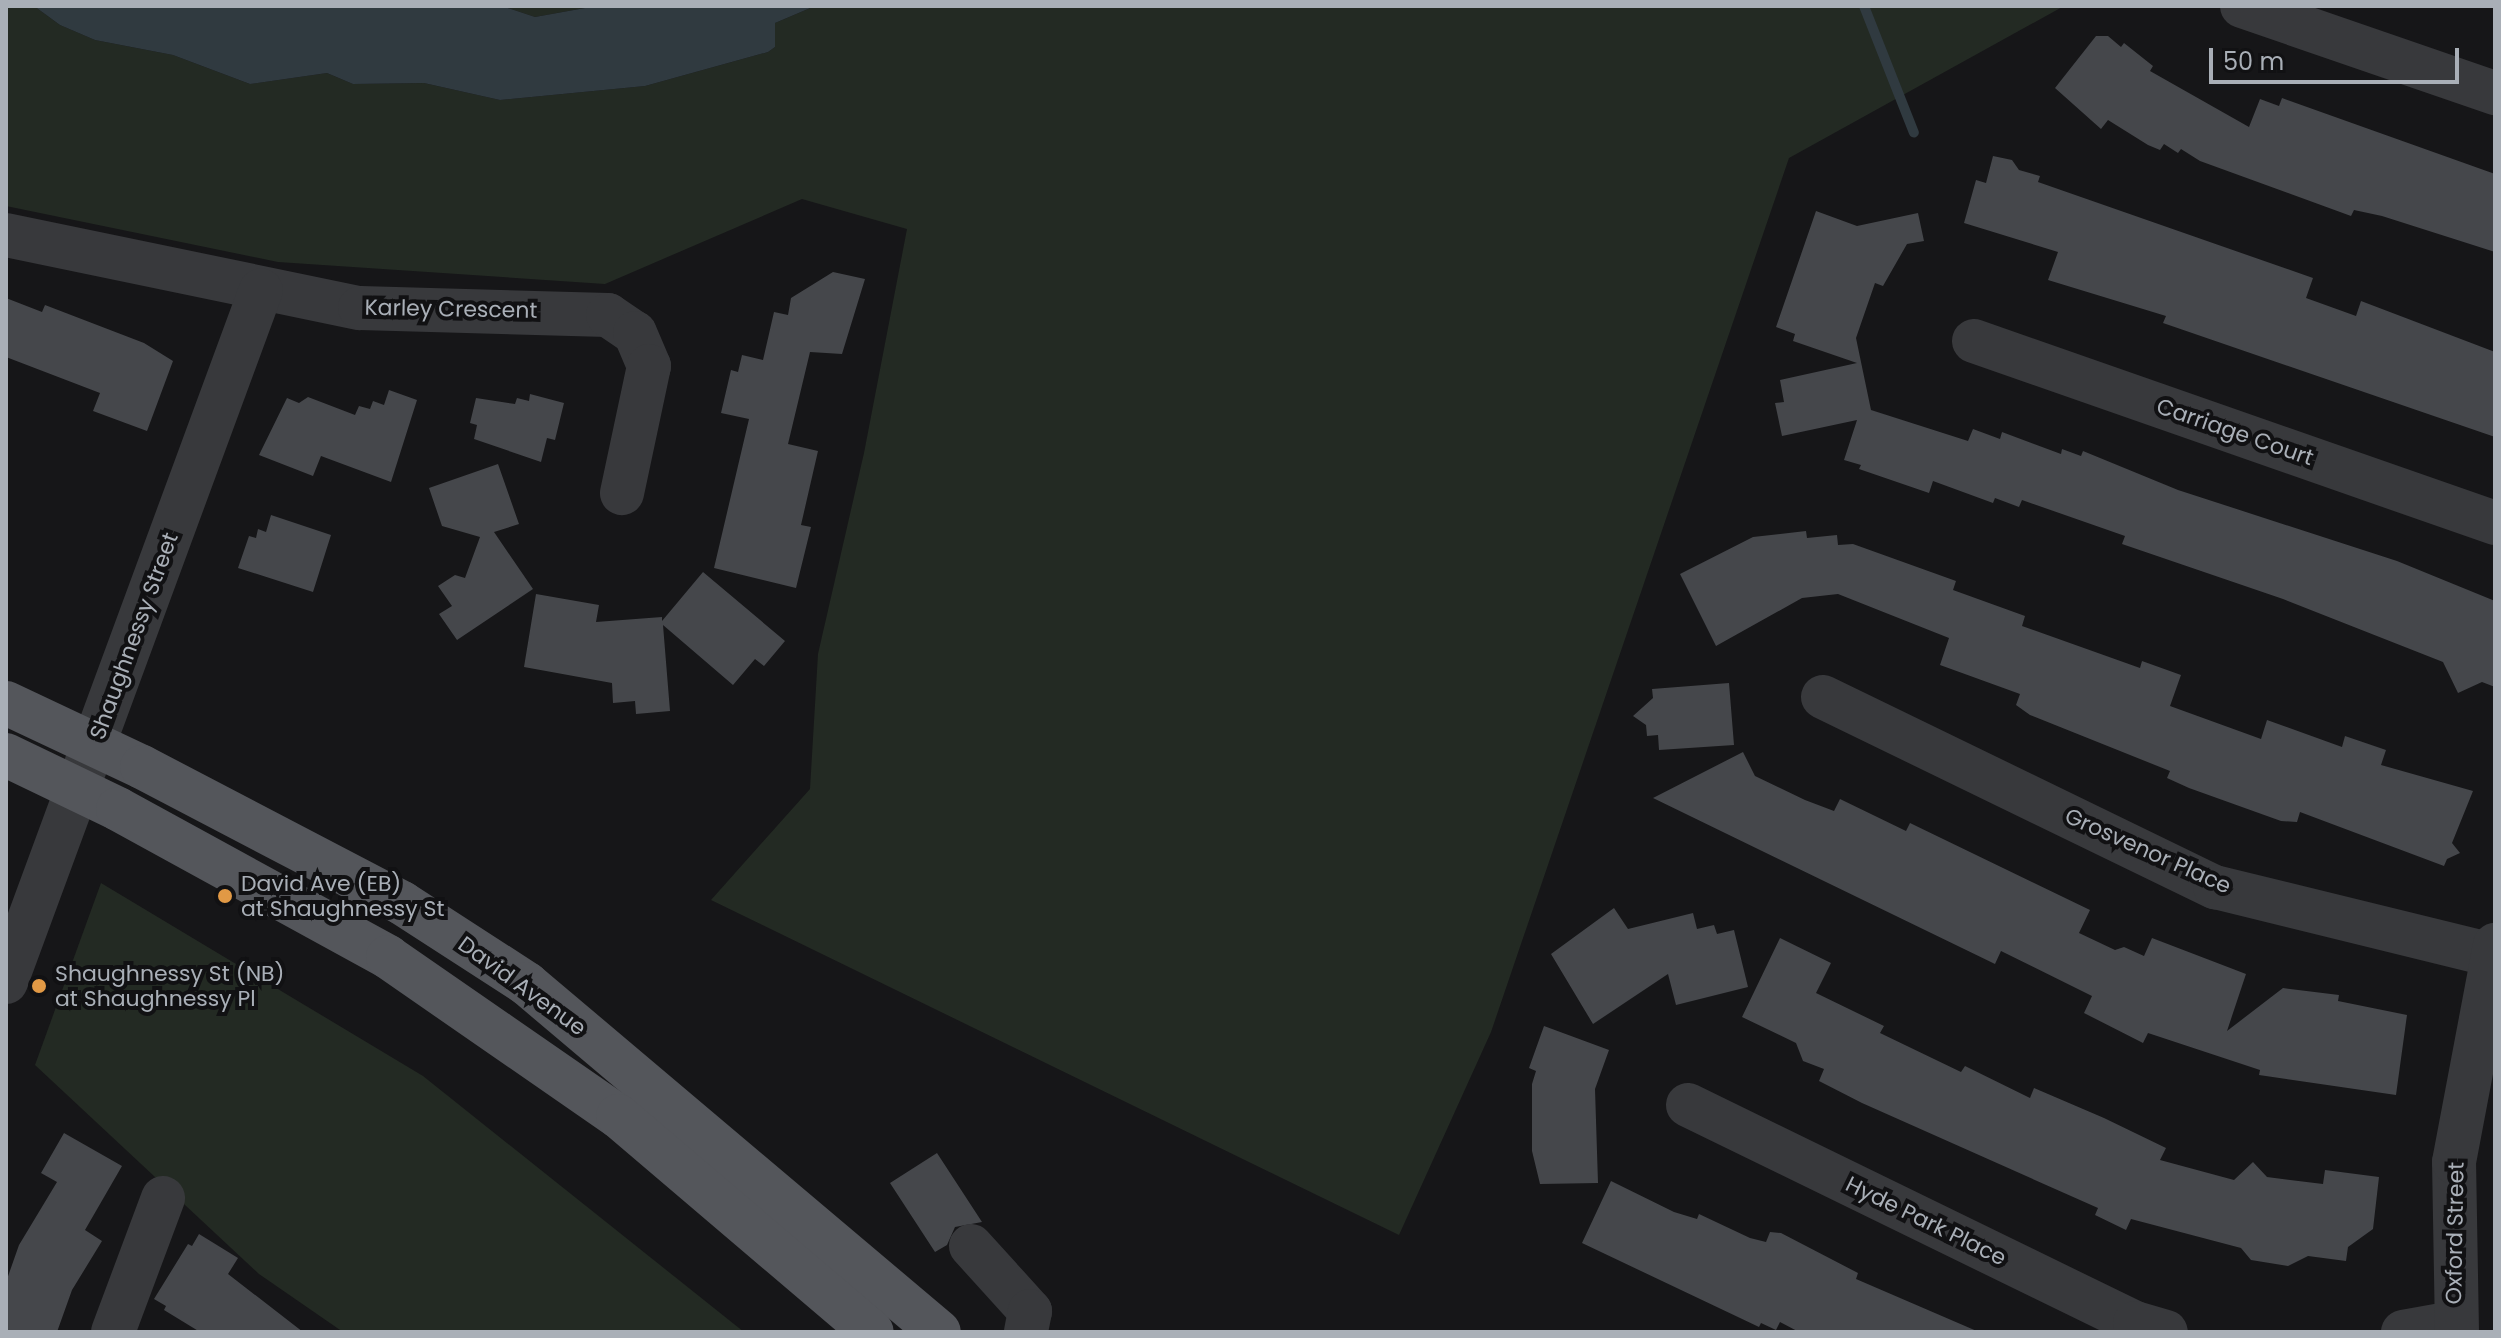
<!DOCTYPE html>
<html>
<head>
<meta charset="utf-8">
<style>
	body { margin:0 }
	#map { position:relative; width:2501px; height:1338px; overflow:hidden; background:#161618; font-family:Poppins,sans-serif }
	div>[style] { position:absolute }
	.green>* { inset:0; background:#232a23 }
	.water>* { inset:0; background:#303a40 }
	.stream>* { height:10px; margin:-5px; padding:0 5px; transform-origin:5px; border-radius:5px; background:#303a40 }
	.building>* { inset:0; background:#45474b }
	.minor>* { height:44px; margin:-22px; padding:0 22px; transform-origin:22px; border-radius:22px; background:#38393c }
	.major>* { height:44px; margin:-22px; padding:0 22px; transform-origin:22px; border-radius:22px; background:#54565b }
	.dots>* { width:22px; height:22px; translate:-50% -50%; box-sizing:border-box; border:4px solid #111113; border-radius:50% }
	span { translate:-50% -50%; white-space:nowrap; text-align:center; line-height:1.15; -webkit-text-stroke:8px #111113; paint-order:stroke }
	.street-label { font-size:22px; color:#a9afb7 }
	.poi-label { font-size:22px; color:#a9afb7 }
	.left { translate:0 -50%; text-align:left }
	.frame { position:absolute; inset:0; border:8px solid #a9afb7; pointer-events:none }
	.scale { position:absolute; left:2209px; top:48px; width:250px; height:36px; box-sizing:border-box; border:4px solid #a9afb7; border-top:0; padding-left:10px; font-size:24px; line-height:28px; white-space:nowrap; color:#a9afb7; -webkit-text-stroke:6px #111113; paint-order:stroke }
</style>
</head>
<body>
<div id="map">
	<div class="green">
		<i style="clip-path:polygon(6px 6px,34px 6px,60px 25px,95px 40px,173px 55px,250px 84px,327px 73px,353px 84px,424px 83px,500px 100px,645px 86px,768px 52px,775px 47px,775px 23px,815px 6px,2064px 6px,1789px 158px,1491px 1032px,1399px 1235px,711px 900px,810px 789px,818px 654px,864px 453px,907px 229px,802px 199px,605px 284px,278px 262px,6px 206px)"></i>
		<i style="clip-path:polygon(502px 6px,596px 6px,535px 17px)"></i>
		<i style="clip-path:polygon(101px 883px,423px 1076px,744px 1332px,343px 1332px,259px 1274px,35px 1065px)"></i>
	</div>
	<div class="water">
		<i style="clip-path:polygon(34px 6px,502px 6px,535px 17px,596px 6px,815px 6px,775px 23px,775px 47px,768px 52px,645px 86px,500px 100px,424px 83px,353px 84px,327px 73px,250px 84px,173px 55px,95px 40px,60px 25px)"></i>
	</div>
	<div class="stream">
		<i style="left:1864px;top:6px;width:136px;rotate:68.5deg"></i>
	</div>
	<div class="building">
		<i style="clip-path:polygon(2096px 36px,2108px 36px,2121px 47px,2124px 43px,2153px 66px,2150px 71px,2249px 127px,2260px 99px,2279px 106px,2282px 98px,2495px 174px,2495px 252px,2382px 216px,2354px 210px,2351px 216px,2200px 161px,2181px 149px,2178px 153px,2164px 144px,2160px 150px,2148px 145px,2108px 120px,2101px 129px,2055px 88px)"></i>
		<i style="clip-path:polygon(1993px 156px,2012px 160px,2019px 170px,2040px 176px,2038px 182px,2313px 278px,2306px 298px,2356px 316px,2361px 301px,2495px 352px,2495px 437px,2163px 323px,2166px 316px,2048px 280px,2058px 252px,1964px 223px,1976px 180px,1986px 183px)"></i>
		<i style="clip-path:polygon(1816px 211px,1857px 226px,1918px 213px,1924px 241px,1907px 244px,1883px 286px,1875px 283px,1856px 338px,1871px 410px,1968px 441px,1973px 429px,2000px 439px,2002px 432px,2061px 454px,2062px 449px,2081px 456px,2083px 451px,2178px 490px,2397px 561px,2495px 601px,2495px 687px,2482px 682px,2458px 693px,2443px 662px,2283px 599px,2122px 544px,2125px 536px,2022px 500px,2019px 507px,1995px 498px,1993px 503px,1933px 481px,1929px 493px,1859px 469px,1861px 465px,1844px 460px,1857px 420px,1782px 436px,1775px 403px,1784px 402px,1780px 380px,1857px 363px,1793px 341px,1795px 334px,1776px 327px)"></i>
		<i style="clip-path:polygon(833px 272px,865px 279px,842px 354px,810px 352px,788px 444px,818px 451px,801px 525px,811px 527px,796px 588px,714px 568px,749px 419px,721px 413px,731px 370px,738px 372px,742px 355px,763px 360px,774px 312px,788px 315px,791px 298px)"></i>
		<i style="clip-path:polygon(6px 298px,42px 312px,45px 305px,144px 343px,173px 361px,147px 431px,93px 411px,100px 393px,6px 357px)"></i>
		<i style="clip-path:polygon(389px 390px,417px 400px,391px 482px,321px 456px,313px 476px,259px 455px,287px 398px,299px 403px,308px 397px,355px 415px,359px 406px,370px 409px,373px 401px,384px 405px)"></i>
		<i style="clip-path:polygon(530px 394px,564px 403px,555px 440px,547px 438px,541px 462px,474px 439px,477px 425px,470px 423px,476px 398px,515px 404px,517px 398px,529px 401px)"></i>
		<i style="clip-path:polygon(498px 464px,519px 524px,494px 532px,533px 589px,457px 640px,439px 614px,452px 606px,438px 586px,455px 575px,465px 578px,480px 537px,442px 526px,429px 488px)"></i>
		<i style="clip-path:polygon(271px 515px,331px 535px,313px 592px,238px 568px,249px 536px,256px 538px,258px 529px,266px 532px)"></i>
		<i style="clip-path:polygon(1806px 531px,1807px 538px,1837px 535px,1838px 545px,1853px 544px,1956px 581px,1953px 590px,2025px 616px,2022px 626px,2140px 668px,2142px 661px,2181px 675px,2170px 706px,2261px 739px,2267px 720px,2342px 747px,2345px 736px,2386px 750px,2381px 765px,2473px 791px,2452px 843px,2460px 853px,2447px 859px,2444px 866px,2300px 812px,2297px 822px,2281px 821px,2189px 788px,2167px 778px,2170px 771px,2030px 715px,2016px 705px,2020px 694px,1940px 665px,1949px 638px,1838px 594px,1802px 598px,1716px 646px,1680px 574px,1753px 537px)"></i>
		<i style="clip-path:polygon(703px 572px,785px 641px,764px 666px,755px 659px,733px 685px,663px 625px,670px 711px,636px 714px,635px 701px,613px 703px,612px 683px,524px 667px,536px 594px,599px 605px,596px 622px,662px 617px,662px 621px)"></i>
		<i style="clip-path:polygon(1729px 683px,1734px 745px,1659px 750px,1658px 735px,1647px 736px,1646px 725px,1633px 716px,1653px 698px,1652px 689px)"></i>
		<i style="clip-path:polygon(1743px 752px,1755px 776px,1805px 800px,1834px 811px,1840px 799px,1906px 831px,1910px 823px,2090px 910px,2079px 933px,2115px 950px,2124px 947px,2144px 956px,2152px 938px,2246px 974px,2227px 1031px,2283px 988px,2339px 995px,2338px 1001px,2407px 1015px,2396px 1095px,2259px 1075px,2260px 1070px,2148px 1033px,2143px 1043px,2084px 1013px,2092px 996px,2001px 951px,1995px 964px,1653px 798px)"></i>
		<i style="clip-path:polygon(1614px 908px,1628px 929px,1693px 913px,1697px 929px,1714px 925px,1717px 934px,1734px 930px,1748px 987px,1676px 1005px,1668px 974px,1593px 1024px,1551px 954px)"></i>
		<i style="clip-path:polygon(1780px 938px,1831px 963px,1816px 993px,1884px 1026px,1880px 1033px,1961px 1072px,1965px 1066px,2030px 1098px,2034px 1088px,2104px 1118px,2166px 1148px,2160px 1160px,2234px 1180px,2253px 1162px,2267px 1177px,2323px 1184px,2325px 1170px,2379px 1177px,2373px 1229px,2348px 1247px,2346px 1261px,2308px 1256px,2288px 1266px,2251px 1260px,2241px 1248px,2131px 1219px,2126px 1230px,2095px 1215px,2098px 1208px,1862px 1103px,1819px 1081px,1824px 1069px,1803px 1061px,1796px 1043px,1742px 1017px)"></i>
		<i style="clip-path:polygon(1544px 1026px,1609px 1050px,1595px 1089px,1598px 1183px,1540px 1184px,1532px 1151px,1532px 1084px,1536px 1071px,1529px 1068px)"></i>
		<i style="clip-path:polygon(64px 1133px,122px 1166px,85px 1230px,102px 1241px,72px 1290px,57px 1332px,6px 1332px,6px 1282px,19px 1245px,57px 1182px,41px 1173px)"></i>
		<i style="clip-path:polygon(937px 1153px,982px 1222px,955px 1227px,947px 1245px,935px 1252px,890px 1183px)"></i>
		<i style="clip-path:polygon(1611px 1181px,1674px 1212px,1697px 1219px,1699px 1214px,1750px 1238px,1766px 1242px,1770px 1232px,1781px 1233px,1858px 1273px,1856px 1279px,1979px 1332px,1799px 1332px,1780px 1322px,1776px 1330px,1761px 1323px,1759px 1327px,1582px 1243px)"></i>
		<i style="clip-path:polygon(199px 1234px,238px 1258px,228px 1274px,303px 1332px,200px 1332px,164px 1310px,166px 1306px,154px 1299px,188px 1244px,192px 1246px)"></i>
	</div>
	<div class="minor">
		<i style="left:2242px;top:6px;width:268px;rotate:19deg"></i>
		<i style="left:6px;top:235px;width:361px;rotate:11.7deg"></i>
		<i style="left:360px;top:308px;width:248px;rotate:1.6deg"></i>
		<i style="left:608px;top:315px;width:32px;rotate:34deg"></i>
		<i style="left:635px;top:333px;width:36px;rotate:67deg"></i>
		<i style="left:649px;top:366px;width:130px;rotate:102deg"></i>
		<i style="left:1974px;top:341px;width:552px;rotate:19.26deg"></i>
		<i style="left:1823px;top:697px;width:436px;rotate:25.9deg"></i>
		<i style="left:2215px;top:887px;width:288px;rotate:13.8deg"></i>
		<i style="left:6px;top:982px;width:737px;rotate:-69.77deg"></i>
		<i style="left:1688px;top:1105px;width:497px;rotate:26deg"></i>
		<i style="left:2135px;top:1323px;width:32px;rotate:16deg"></i>
		<i style="left:971px;top:1246px;width:88px;rotate:47.8deg"></i>
		<i style="left:1030px;top:1311px;width:21px;rotate:101deg"></i>
		<i style="left:113px;top:1332px;width:143px;rotate:-69.5deg"></i>
		<i style="left:2403px;top:1332px;width:51px;rotate:-10.2deg"></i>
		<i style="left:2457px;top:1332px;width:170px;rotate:-91deg"></i>
		<i style="left:2454px;top:1162px;width:221px;rotate:-79.3deg"></i>
	</div>
	<div class="major">
		<i style="left:6px;top:703px;width:150px;rotate:25.2deg"></i>
		<i style="left:142px;top:767px;width:293px;rotate:27.6deg"></i>
		<i style="left:402px;top:903px;width:149px;rotate:32.9deg"></i>
		<i style="left:527px;top:984px;width:539px;rotate:40.19deg"></i>
		<i style="left:6px;top:755px;width:124px;rotate:25.7deg"></i>
		<i style="left:118px;top:809px;width:308px;rotate:28.7deg"></i>
		<i style="left:388px;top:957px;width:280px;rotate:34.7deg"></i>
		<i style="left:618px;top:1116px;width:333px;rotate:40.4deg"></i>
	</div>
	<div class="dots">
		<i style="left:225px;top:896px;background:#e19945"></i>
		<i style="left:39px;top:986px;background:#e19945"></i>
	</div>
	<div class="street-label">
		<span style="left:451px;top:309px;rotate:1deg">Karley Crescent</span>
		<span style="left:2235px;top:432px;rotate:19deg">Carriage Court</span>
		<span style="left:134px;top:636px;rotate:-70deg">Shaughnessy Street</span>
		<span style="left:2148px;top:851px;rotate:24deg">Grosvenor Place</span>
		<span style="left:522px;top:986px;rotate:36deg">David Avenue</span>
		<span style="left:1926px;top:1221px;rotate:26deg">Hyde Park Place</span>
		<span style="left:2455px;top:1233px;rotate:-89deg">Oxford Street</span>
	</div>
	<div class="poi-label">
		<span class="left" style="left:241px;top:896px">David Ave (EB)<br>at Shaughnessy St</span>
		<span class="left" style="left:55px;top:986px">Shaughnessy St (NB)<br>at Shaughnessy Pl</span>
	</div>
	<div class="frame"></div>
	<div class="scale">50 m</div>
</div>
</body>
</html>
